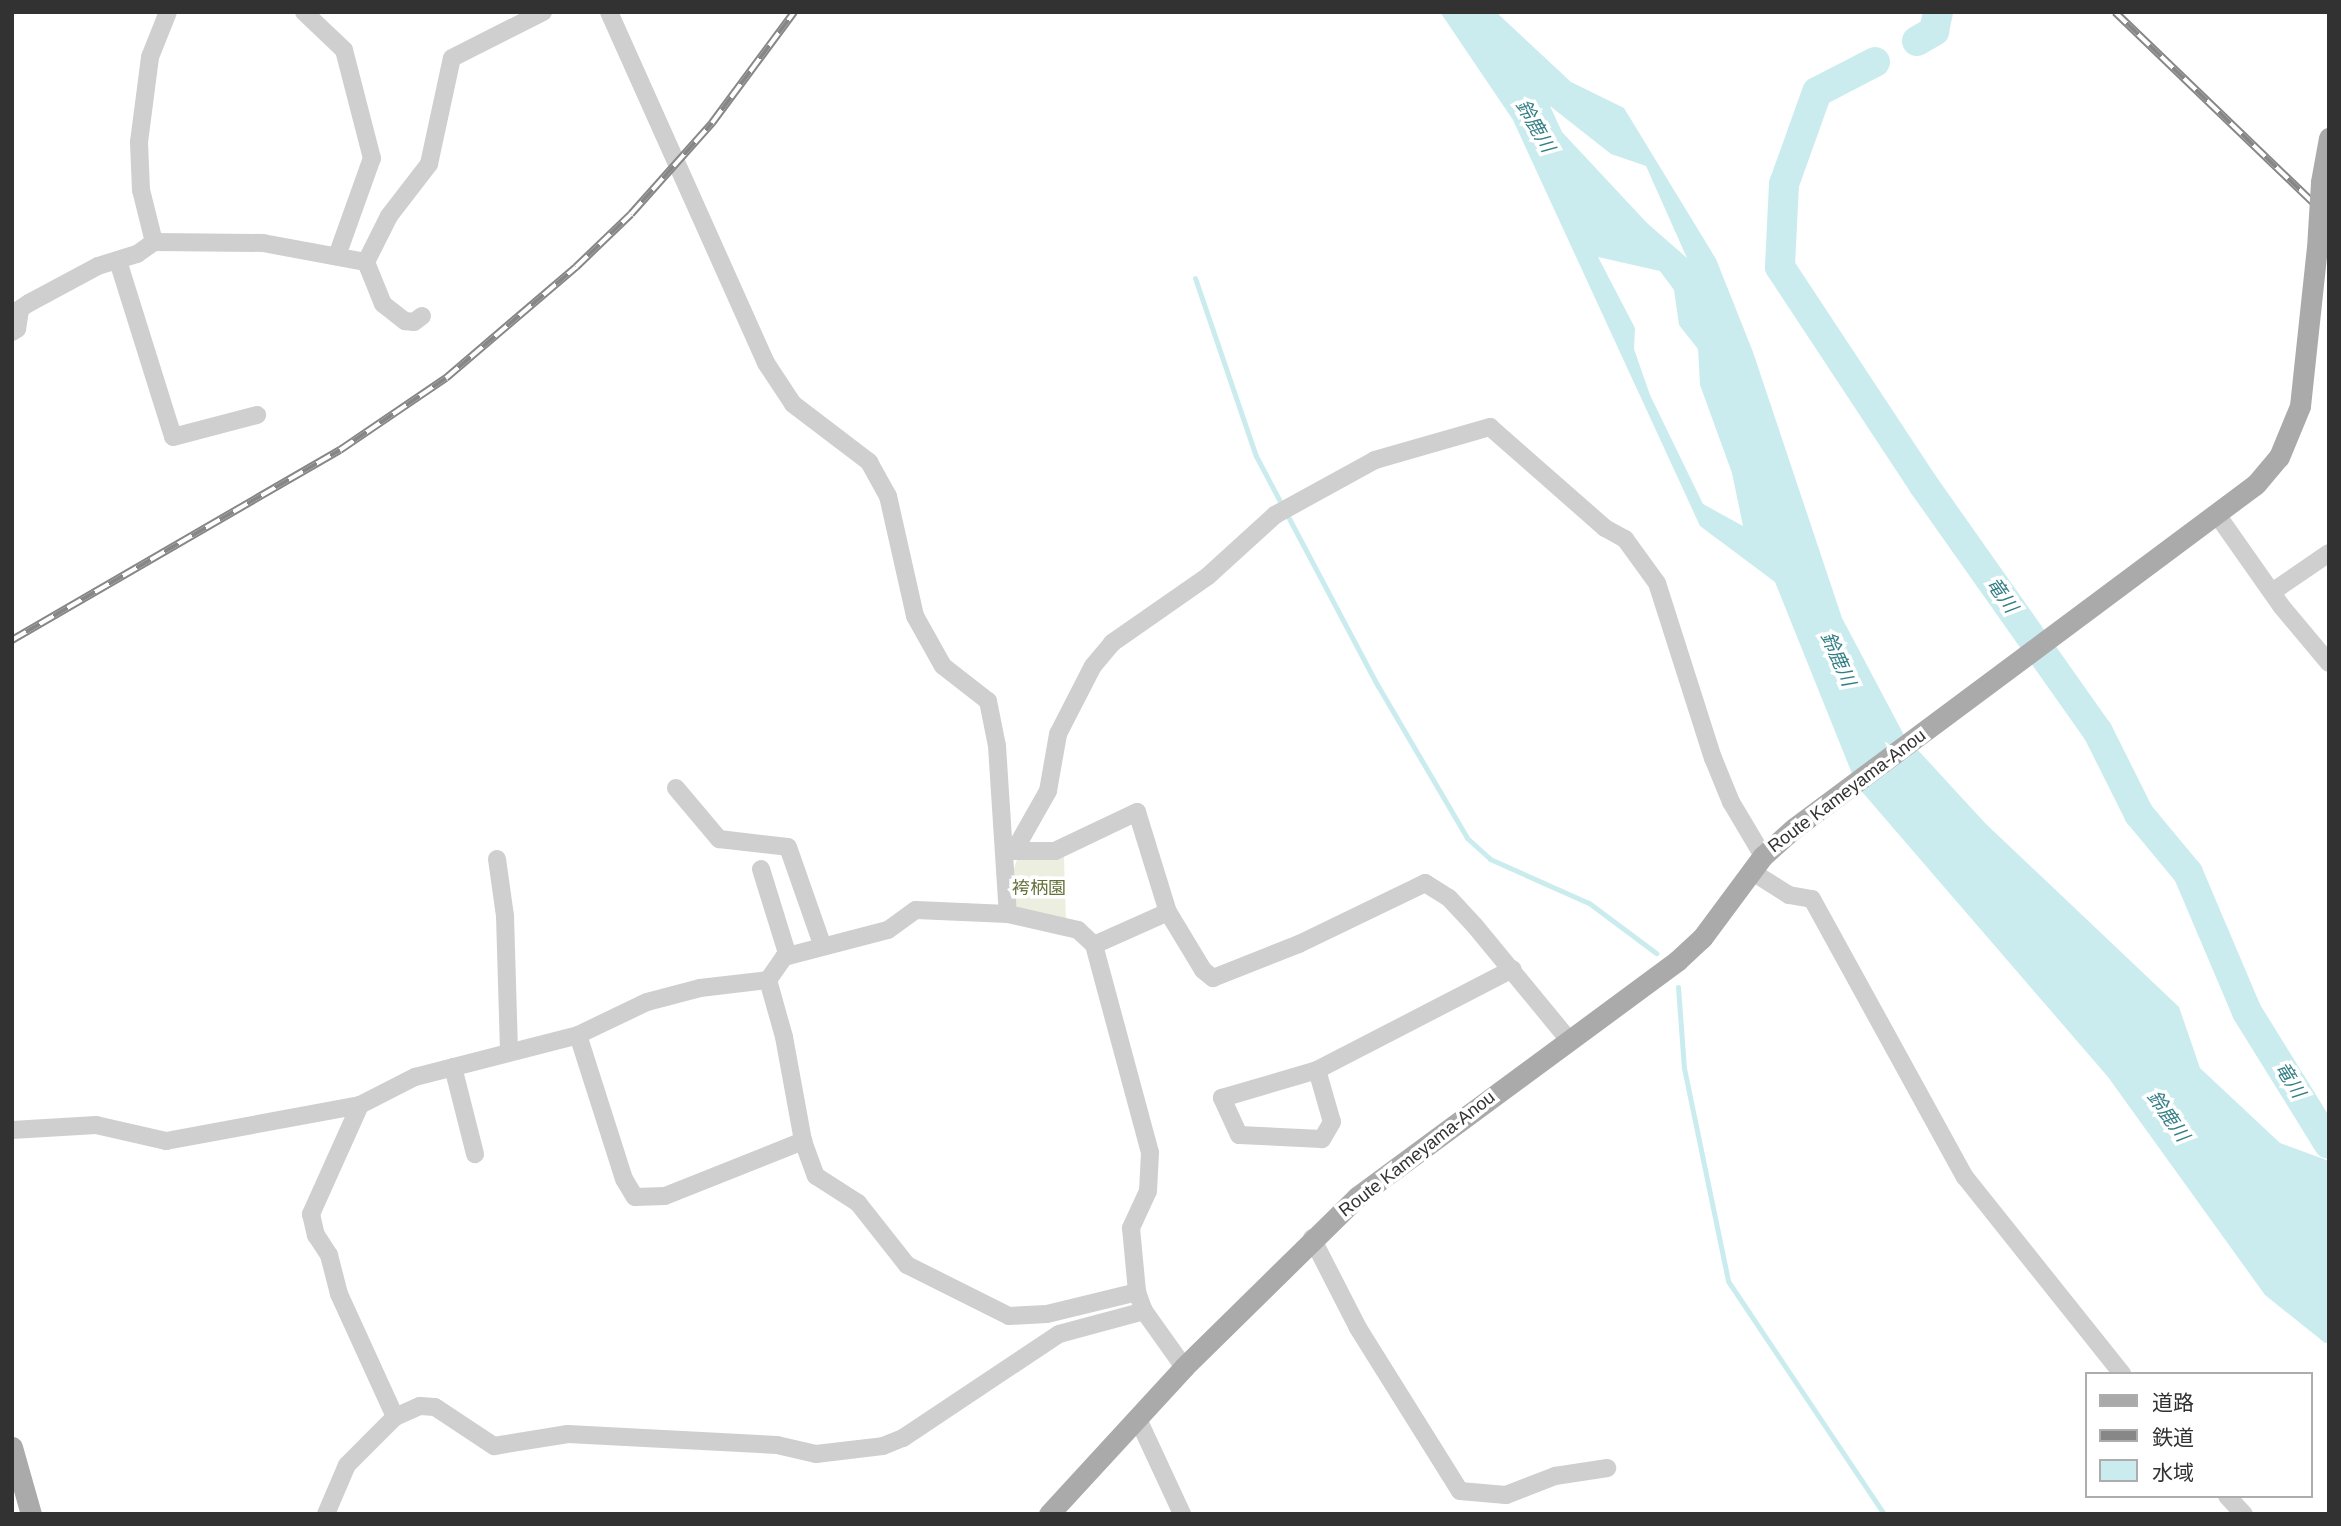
<!DOCTYPE html>
<html>
<head>
<meta charset="utf-8">
<style>
	body { margin:0 }
	#map { position:relative; width:2341px; height:1526px; overflow:hidden; background:#fff; font-family:Arial,"Noto Sans JP",sans-serif }
	div>[style] { position:absolute }
	.green>* { inset:0; background:#ecefdf }
	.water>* { inset:0; background:#cbecef }
	.stream>* { height:5px; margin:-2.5px; padding:0 2.5px; transform-origin:2.5px; border-radius:2.5px; background:#cbecef }
	.river>* { height:30px; margin:-15px; padding:0 15px; transform-origin:15px; border-radius:15px; background:#cbecef }
	.minor>* { height:18px; margin:-9px; padding:0 9px; transform-origin:9px; border-radius:9px; background:#cfcfcf }
	.major>* { height:21px; margin:-10.5px; padding:0 10.5px; transform-origin:10.5px; border-radius:10.5px; background:#aaa }
	.rail>* { height:8px; margin-top:-4px; transform-origin:0; background:repeating-linear-gradient(90deg,#fff 0 16px,#878787 0 32px); box-sizing:border-box; border-block:2px solid #878787 }
	.major-bridge>* { height:21px; margin:-10.5px; padding:0 10.5px; transform-origin:10.5px; border-radius:10.5px; background:#aaa }
	span { translate:-50% -50%; white-space:nowrap; text-align:center; line-height:1.15; -webkit-text-stroke:7px #fff; paint-order:stroke }
	.street-label { font-size:18px; color:#323232 }
	.park-label { font-size:18px; color:#65713b }
	.water-label { font-size:19px; color:#337f86; font-style:italic }
	.frame { position:absolute; inset:0; border:14px solid #323232; pointer-events:none }
	.legend { position:absolute; left:2085px; top:1372px; width:228px; height:126px; box-sizing:border-box; background:#fff; border:2px solid #adadad; margin:0; padding:9px 12px; list-style:none; font-size:21px; color:#323232 }
	.legend li { display:flex; align-items:center; gap:14px; height:35px }
	.legend b { width:35px; border:2px solid #adadad }
</style>
</head>
<body>
<div id="map">
	<div class="green">
		<i style="clip-path:polygon(1018px 857px,1064px 857px,1066px 922px,1022px 912px,1015px 905px,1013px 871px)"></i>
	</div>
	<div class="water">
		<i style="clip-path:polygon(evenodd,1440px 12px,1496px 12px,1571px 82px,1624px 108px,1716px 259px,1753px 352px,1842px 618px,1904px 735px,1986px 824px,2179px 1007px,2200px 1068px,2280px 1143px,2329px 1161px,2329px 1342px,2325px 1343px,2265px 1295px,2108px 1077px,1857px 786px,1775px 582px,1700px 526px,1513px 120px,1440px 12px,1550px 106px,1611px 154px,1646px 166px,1687px 258px,1647px 223px,1562px 132px,1550px 106px,1440px 12px,1598px 257px,1660px 271px,1674px 290px,1679px 325px,1698px 349px,1700px 385px,1732px 473px,1743px 526px,1703px 504px,1650px 395px,1634px 349px,1635px 328px,1598px 257px)"></i>
	</div>
	<div class="stream">
		<i style="left:1195px;top:278px;width:188px;rotate:71.1deg"></i>
		<i style="left:1256px;top:456px;width:260px;rotate:62.1deg"></i>
		<i style="left:1378px;top:686px;width:176px;rotate:59.6deg"></i>
		<i style="left:1467px;top:838px;width:31px;rotate:42deg"></i>
		<i style="left:1490px;top:859px;width:108px;rotate:24deg"></i>
		<i style="left:1589px;top:903px;width:84px;rotate:36.7deg"></i>
		<i style="left:1678px;top:987px;width:81px;rotate:85.8deg"></i>
		<i style="left:1684px;top:1068px;width:217px;rotate:78.3deg"></i>
		<i style="left:1728px;top:1281px;width:280px;rotate:56.2deg"></i>
	</div>
	<div class="river">
		<i style="left:1917px;top:41px;width:20px;rotate:-30deg"></i>
		<i style="left:1934px;top:31px;width:19px;rotate:-78deg"></i>
		<i style="left:1875px;top:62px;width:65px;rotate:152.7deg"></i>
		<i style="left:1817px;top:92px;width:98px;rotate:109.7deg"></i>
		<i style="left:1784px;top:184px;width:83px;rotate:92.8deg"></i>
		<i style="left:1780px;top:267px;width:260px;rotate:56.6deg"></i>
		<i style="left:1923px;top:484px;width:304px;rotate:54.8deg"></i>
		<i style="left:2098px;top:732px;width:92px;rotate:63.4deg"></i>
		<i style="left:2139px;top:814px;width:77px;rotate:50.3deg"></i>
		<i style="left:2188px;top:873px;width:151px;rotate:67deg"></i>
		<i style="left:2247px;top:1012px;width:155px;rotate:58.2deg"></i>
	</div>
	<div class="minor">
		<i style="left:304px;top:12px;width:55px;rotate:43.5deg"></i>
		<i style="left:344px;top:50px;width:112px;rotate:75.5deg"></i>
		<i style="left:372px;top:158px;width:104px;rotate:109.7deg"></i>
		<i style="left:609px;top:12px;width:385px;rotate:65.9deg"></i>
		<i style="left:766px;top:363px;width:49px;rotate:56.6deg"></i>
		<i style="left:793px;top:404px;width:96px;rotate:37.3deg"></i>
		<i style="left:869px;top:462px;width:39px;rotate:61deg"></i>
		<i style="left:888px;top:496px;width:123px;rotate:77.3deg"></i>
		<i style="left:915px;top:616px;width:57px;rotate:60.8deg"></i>
		<i style="left:943px;top:666px;width:57px;rotate:37.9deg"></i>
		<i style="left:988px;top:701px;width:46px;rotate:78.7deg"></i>
		<i style="left:997px;top:746px;width:168px;rotate:86.3deg"></i>
		<i style="left:154px;top:242px;width:54px;rotate:-104deg"></i>
		<i style="left:141px;top:190px;width:48px;rotate:-92.4deg"></i>
		<i style="left:139px;top:142px;width:86px;rotate:-82.6deg"></i>
		<i style="left:150px;top:57px;width:48px;rotate:-68.2deg"></i>
		<i style="left:118px;top:261px;width:184px;rotate:72.6deg"></i>
		<i style="left:173px;top:437px;width:87px;rotate:-14.7deg"></i>
		<i style="left:366px;top:262px;width:45px;rotate:68deg"></i>
		<i style="left:383px;top:304px;width:28px;rotate:38deg"></i>
		<i style="left:405px;top:321px;width:9px;rotate:6deg"></i>
		<i style="left:414px;top:322px;width:10px;rotate:-37deg"></i>
		<i style="left:12px;top:332px;width:6px;rotate:-31deg"></i>
		<i style="left:17px;top:329px;width:20px;rotate:-81deg"></i>
		<i style="left:20px;top:309px;width:11px;rotate:-34deg"></i>
		<i style="left:29px;top:303px;width:78px;rotate:-28.2deg"></i>
		<i style="left:98px;top:266px;width:41px;rotate:-17.1deg"></i>
		<i style="left:137px;top:254px;width:21px;rotate:-35deg"></i>
		<i style="left:154px;top:242px;width:109px;rotate:0.5deg"></i>
		<i style="left:263px;top:243px;width:105px;rotate:10.5deg"></i>
		<i style="left:366px;top:262px;width:51px;rotate:-63.4deg"></i>
		<i style="left:389px;top:216px;width:66px;rotate:-52.4deg"></i>
		<i style="left:429px;top:164px;width:108px;rotate:-77.8deg"></i>
		<i style="left:452px;top:58px;width:102px;rotate:-26.8deg"></i>
		<i style="left:2218px;top:516px;width:111px;rotate:54.9deg"></i>
		<i style="left:2282px;top:607px;width:73px;rotate:50deg"></i>
		<i style="left:2272px;top:592px;width:69px;rotate:-34.4deg"></i>
		<i style="left:676px;top:788px;width:67px;rotate:49.9deg"></i>
		<i style="left:719px;top:839px;width:69px;rotate:6.6deg"></i>
		<i style="left:788px;top:847px;width:103px;rotate:70.7deg"></i>
		<i style="left:1005px;top:851px;width:50px"></i>
		<i style="left:1055px;top:851px;width:91px;rotate:-25.4deg"></i>
		<i style="left:1137px;top:812px;width:105px;rotate:72.8deg"></i>
		<i style="left:1014px;top:851px;width:69px;rotate:-60.5deg"></i>
		<i style="left:1048px;top:791px;width:58px;rotate:-80deg"></i>
		<i style="left:1058px;top:734px;width:76px;rotate:-62.8deg"></i>
		<i style="left:1093px;top:666px;width:30px;rotate:-50deg"></i>
		<i style="left:1112px;top:643px;width:117px;rotate:-34.9deg"></i>
		<i style="left:1208px;top:576px;width:91px;rotate:-42.3deg"></i>
		<i style="left:1275px;top:515px;width:114px;rotate:-28.8deg"></i>
		<i style="left:1375px;top:460px;width:120px;rotate:-16deg"></i>
		<i style="left:1490px;top:427px;width:153px;rotate:41.3deg"></i>
		<i style="left:1605px;top:528px;width:23px;rotate:29deg"></i>
		<i style="left:1625px;top:539px;width:54px;rotate:54deg"></i>
		<i style="left:1657px;top:583px;width:184px;rotate:72.3deg"></i>
		<i style="left:1713px;top:758px;width:48px;rotate:67.8deg"></i>
		<i style="left:1731px;top:802px;width:63px;rotate:59.3deg"></i>
		<i style="left:497px;top:859px;width:58px;rotate:82deg"></i>
		<i style="left:505px;top:916px;width:134px;rotate:88.3deg"></i>
		<i style="left:761px;top:869px;width:91px;rotate:72.8deg"></i>
		<i style="left:1751px;top:871px;width:45px;rotate:32.3deg"></i>
		<i style="left:1789px;top:895px;width:23px;rotate:10deg"></i>
		<i style="left:1812px;top:899px;width:317px;rotate:61.2deg"></i>
		<i style="left:1965px;top:1177px;width:252px;rotate:51.4deg"></i>
		<i style="left:1094px;top:945px;width:81px;rotate:-24deg"></i>
		<i style="left:1168px;top:912px;width:68px;rotate:58.9deg"></i>
		<i style="left:1203px;top:970px;width:13px;rotate:39deg"></i>
		<i style="left:1213px;top:978px;width:92px;rotate:-21.6deg"></i>
		<i style="left:1299px;top:944px;width:140px;rotate:-25.8deg"></i>
		<i style="left:1425px;top:883px;width:28px;rotate:32deg"></i>
		<i style="left:1449px;top:898px;width:38px;rotate:47deg"></i>
		<i style="left:1475px;top:926px;width:148px;rotate:50.5deg"></i>
		<i style="left:768px;top:980px;width:59px;rotate:74.3deg"></i>
		<i style="left:784px;top:1037px;width:106px;rotate:79.6deg"></i>
		<i style="left:803px;top:1141px;width:37px;rotate:70deg"></i>
		<i style="left:816px;top:1176px;width:50px;rotate:32.7deg"></i>
		<i style="left:858px;top:1203px;width:79px;rotate:51.7deg"></i>
		<i style="left:907px;top:1265px;width:114px;rotate:26.6deg"></i>
		<i style="left:1009px;top:1316px;width:38px;rotate:-3deg"></i>
		<i style="left:1047px;top:1314px;width:93px;rotate:-13.7deg"></i>
		<i style="left:578px;top:1035px;width:151px;rotate:72.3deg"></i>
		<i style="left:624px;top:1179px;width:21px;rotate:59deg"></i>
		<i style="left:635px;top:1197px;width:30px;rotate:-2deg"></i>
		<i style="left:665px;top:1196px;width:149px;rotate:-21.7deg"></i>
		<i style="left:453px;top:1067px;width:90px;rotate:75.8deg"></i>
		<i style="left:1317px;top:1070px;width:54px;rotate:73.9deg"></i>
		<i style="left:1332px;top:1122px;width:20px;rotate:120deg"></i>
		<i style="left:1322px;top:1139px;width:83px;rotate:-177.2deg"></i>
		<i style="left:1239px;top:1135px;width:41px;rotate:-114.7deg"></i>
		<i style="left:1222px;top:1098px;width:99px;rotate:-16.4deg"></i>
		<i style="left:1317px;top:1070px;width:220px;rotate:-27.3deg"></i>
		<i style="left:360px;top:1105px;width:120px;rotate:114.2deg"></i>
		<i style="left:311px;top:1214px;width:22px;rotate:77deg"></i>
		<i style="left:316px;top:1235px;width:24px;rotate:57deg"></i>
		<i style="left:329px;top:1255px;width:40px;rotate:75.6deg"></i>
		<i style="left:339px;top:1294px;width:135px;rotate:65.5deg"></i>
		<i style="left:395px;top:1417px;width:27px;rotate:-24deg"></i>
		<i style="left:420px;top:1406px;width:15px;rotate:4deg"></i>
		<i style="left:435px;top:1407px;width:71px;rotate:33.5deg"></i>
		<i style="left:494px;top:1446px;width:75px;rotate:-9.2deg"></i>
		<i style="left:568px;top:1434px;width:209px;rotate:3deg"></i>
		<i style="left:777px;top:1445px;width:40px;rotate:13deg"></i>
		<i style="left:816px;top:1454px;width:67px;rotate:-6.8deg"></i>
		<i style="left:883px;top:1446px;width:22px;rotate:-22deg"></i>
		<i style="left:903px;top:1438px;width:187px;rotate:-33.7deg"></i>
		<i style="left:1059px;top:1334px;width:88px;rotate:-15.1deg"></i>
		<i style="left:12px;top:1130px;width:84px;rotate:-3.4deg"></i>
		<i style="left:96px;top:1125px;width:72px;rotate:12.9deg"></i>
		<i style="left:166px;top:1141px;width:197px;rotate:-10.5deg"></i>
		<i style="left:360px;top:1105px;width:62px;rotate:-27deg"></i>
		<i style="left:415px;top:1077px;width:168px;rotate:-14.4deg"></i>
		<i style="left:578px;top:1035px;width:76px;rotate:-25.6deg"></i>
		<i style="left:647px;top:1002px;width:55px;rotate:-14.8deg"></i>
		<i style="left:700px;top:988px;width:68px;rotate:-6.7deg"></i>
		<i style="left:768px;top:980px;width:28px;rotate:-55deg"></i>
		<i style="left:784px;top:957px;width:107px;rotate:-14.6deg"></i>
		<i style="left:888px;top:930px;width:34px;rotate:-36deg"></i>
		<i style="left:916px;top:910px;width:92px;rotate:2.5deg"></i>
		<i style="left:1008px;top:914px;width:72px;rotate:12.9deg"></i>
		<i style="left:1078px;top:930px;width:22px;rotate:43deg"></i>
		<i style="left:1094px;top:945px;width:215px;rotate:74.9deg"></i>
		<i style="left:1150px;top:1153px;width:38px;rotate:93deg"></i>
		<i style="left:1148px;top:1191px;width:41px;rotate:114.7deg"></i>
		<i style="left:1131px;top:1228px;width:64px;rotate:84.6deg"></i>
		<i style="left:1137px;top:1292px;width:20px;rotate:70deg"></i>
		<i style="left:1144px;top:1311px;width:69px;rotate:54.5deg"></i>
		<i style="left:1312px;top:1238px;width:101px;rotate:62.9deg"></i>
		<i style="left:1358px;top:1328px;width:192px;rotate:58deg"></i>
		<i style="left:1460px;top:1491px;width:46px;rotate:5deg"></i>
		<i style="left:1506px;top:1495px;width:53px;rotate:-21.2deg"></i>
		<i style="left:1555px;top:1476px;width:53px;rotate:-8.7deg"></i>
		<i style="left:1138px;top:1419px;width:105px;rotate:65.1deg"></i>
		<i style="left:2227px;top:1496px;width:25px;rotate:47deg"></i>
		<i style="left:326px;top:1514px;width:53px;rotate:-66.8deg"></i>
		<i style="left:347px;top:1465px;width:68px;rotate:-45deg"></i>
	</div>
	<div class="major">
		<i style="left:2321px;top:182px;width:45px;rotate:-79.7deg"></i>
		<i style="left:12px;top:1447px;width:70px;rotate:74.2deg"></i>
		<i style="left:1049px;top:1514px;width:200px;rotate:-47.4deg"></i>
		<i style="left:1184px;top:1367px;width:243px;rotate:-44.5deg"></i>
		<i style="left:1357px;top:1197px;width:398px;rotate:-36.4deg"></i>
		<i style="left:1677px;top:961px;width:34px;rotate:-43deg"></i>
		<i style="left:1702px;top:938px;width:102px;rotate:-53.4deg"></i>
		<i style="left:1763px;top:856px;width:40px;rotate:-42deg"></i>
		<i style="left:1793px;top:829px;width:577px;rotate:-36.69deg"></i>
		<i style="left:2256px;top:484px;width:35px;rotate:-50deg"></i>
		<i style="left:2279px;top:457px;width:55px;rotate:-67.6deg"></i>
		<i style="left:2300px;top:406px;width:159px;rotate:-83.9deg"></i>
	</div>
	<div class="rail">
		<i style="left:2115px;top:12px;width:297px;rotate:43.9deg"></i>
		<i style="left:12px;top:640px;width:379px;rotate:-30.1deg"></i>
		<i style="left:340px;top:450px;width:128px;rotate:-34.2deg"></i>
		<i style="left:446px;top:378px;width:171px;rotate:-40.5deg"></i>
		<i style="left:576px;top:267px;width:76px;rotate:-43.9deg"></i>
		<i style="left:631px;top:214px;width:122px;rotate:-48.3deg"></i>
		<i style="left:712px;top:123px;width:138px;rotate:-53.5deg"></i>
	</div>
	<div class="major-bridge">
		<i style="left:2317px;top:248px;width:66px;rotate:-86.5deg"></i>
	</div>
	<div class="street-label">
		<span style="left:1847px;top:791px;rotate:-37deg">Route Kameyama-Anou</span>
		<span style="left:1417px;top:1154px;rotate:-38deg">Route Kameyama-Anou</span>
	</div>
	<div class="park-label">
		<span style="left:1039px;top:888px">袴柄園</span>
	</div>
	<div class="water-label">
		<span style="left:1535px;top:126px;rotate:60deg">鈴鹿川</span>
		<span style="left:2002px;top:595px;rotate:55deg">竜川</span>
		<span style="left:1838px;top:659px;rotate:66deg">鈴鹿川</span>
		<span style="left:2290px;top:1080px;rotate:58deg">竜川</span>
		<span style="left:2168px;top:1116px;rotate:55deg">鈴鹿川</span>
	</div>
	<div class="frame"></div>
	<ul class="legend">
	<li><b style="height:9px;background:#aaa"></b>道路</li>
	<li><b style="height:9px;background:#878787"></b>鉄道</li>
	<li><b style="height:19px;background:#cbecef"></b>水域</li>
	</ul>
</div>
</body>
</html>
